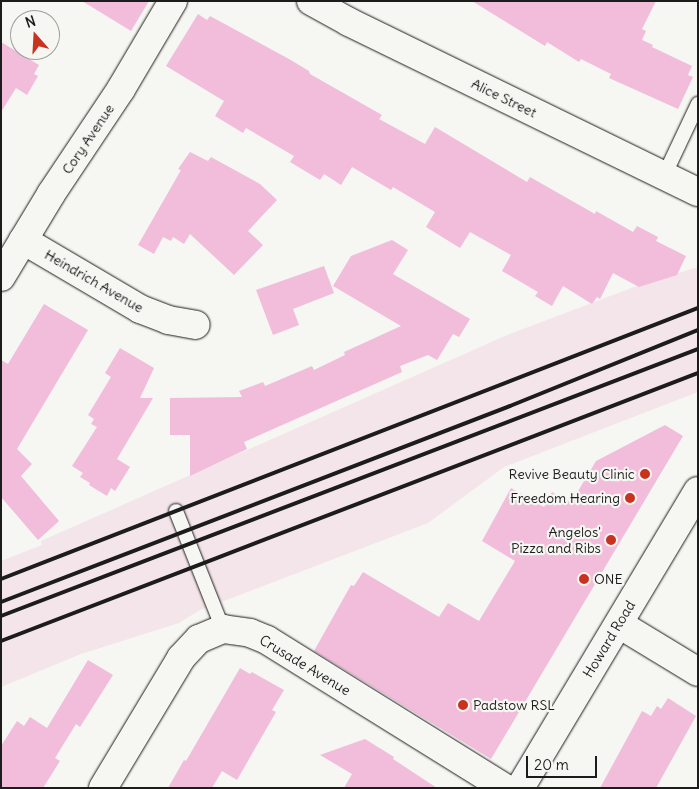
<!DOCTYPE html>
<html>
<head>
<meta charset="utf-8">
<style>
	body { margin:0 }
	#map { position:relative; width:699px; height:789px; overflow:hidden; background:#f6f6f2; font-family:Delius,sans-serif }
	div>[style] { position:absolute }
	.built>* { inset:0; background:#f4e5eb }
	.building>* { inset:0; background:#f1bdda }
	.roads { filter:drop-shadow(0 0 1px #1c1c1c) drop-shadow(0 0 1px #1c1c1c) }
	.lane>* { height:14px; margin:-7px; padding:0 7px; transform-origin:7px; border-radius:7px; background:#f6f6f2 }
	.street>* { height:28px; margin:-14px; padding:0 14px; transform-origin:14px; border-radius:14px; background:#f6f6f2 }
	.secondary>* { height:28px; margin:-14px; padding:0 14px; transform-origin:14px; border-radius:14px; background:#f6f6f2 }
	.rail>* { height:4px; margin:-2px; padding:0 2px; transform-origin:2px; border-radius:2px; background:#1c1c1c }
	.dots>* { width:14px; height:14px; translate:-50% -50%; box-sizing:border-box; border:2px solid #f6f6f2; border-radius:50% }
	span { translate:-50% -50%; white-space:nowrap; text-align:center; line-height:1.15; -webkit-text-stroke:4.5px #f6f6f2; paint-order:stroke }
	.street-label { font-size:14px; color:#1c1c1c }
	.poi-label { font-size:14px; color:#1c1c1c }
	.right { translate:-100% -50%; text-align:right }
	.left { translate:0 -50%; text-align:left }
	.frame { position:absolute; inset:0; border:2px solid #1c1c1c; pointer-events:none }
	.north { position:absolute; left:10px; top:10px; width:50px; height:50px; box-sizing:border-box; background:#f6f6f2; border:1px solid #9f9f9c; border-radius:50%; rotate:341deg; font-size:14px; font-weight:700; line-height:20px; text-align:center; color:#1c1c1c }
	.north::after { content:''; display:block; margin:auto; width:18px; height:22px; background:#c8321e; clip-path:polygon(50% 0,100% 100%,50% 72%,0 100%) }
	.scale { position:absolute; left:526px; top:756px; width:71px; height:22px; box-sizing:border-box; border:2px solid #1c1c1c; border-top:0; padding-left:6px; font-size:15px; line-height:18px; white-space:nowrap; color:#1c1c1c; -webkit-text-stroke:4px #f6f6f2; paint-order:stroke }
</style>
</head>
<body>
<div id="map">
	<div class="built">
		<i style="clip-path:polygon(698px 267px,698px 392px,504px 467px,428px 523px,200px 610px,179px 623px,81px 654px,1px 687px,1px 561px,42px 545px,41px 541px,505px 336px,634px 287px)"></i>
	</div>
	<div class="building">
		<i style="clip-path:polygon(82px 1px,149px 1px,131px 31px)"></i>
		<i style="clip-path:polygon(472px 1px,656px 1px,642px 29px,646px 31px,642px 40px,653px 45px,652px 47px,692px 66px,688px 75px,693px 77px,678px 109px,609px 78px,611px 74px,581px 59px,579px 62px,547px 42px,545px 46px)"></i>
		<i style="clip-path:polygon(198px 14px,207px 20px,210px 16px,289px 59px,309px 71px,310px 74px,382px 115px,379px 119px,425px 144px,435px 127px,527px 182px,530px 177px,595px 214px,596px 211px,633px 232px,637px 226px,658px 237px,656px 241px,686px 256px,677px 275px,639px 287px,613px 273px,600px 299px,597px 297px,592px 304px,563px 286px,552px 306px,535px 296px,538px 292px,502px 271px,511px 255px,470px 232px,460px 248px,426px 227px,435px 212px,393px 187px,391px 190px,352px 167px,341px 185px,324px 174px,320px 180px,290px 162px,294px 156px,246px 128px,243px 133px,215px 116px,224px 101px,166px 66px)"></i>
		<i style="clip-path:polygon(1px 42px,39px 65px,34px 74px,38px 76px,27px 95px,16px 88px,1px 112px)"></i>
		<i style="clip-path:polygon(190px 152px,208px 161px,211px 157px,260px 184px,277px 200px,248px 231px,263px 245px,234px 275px,190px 234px,184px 244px,173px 237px,171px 241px,163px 237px,154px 254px,138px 245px,181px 170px,178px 169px)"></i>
		<i style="clip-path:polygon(392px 240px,408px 250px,393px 274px,470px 319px,459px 337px,453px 334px,437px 360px,428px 355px,400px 366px,402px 372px,244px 442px,247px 449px,190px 476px,190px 435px,170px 435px,170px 398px,242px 397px,239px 391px,263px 382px,265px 386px,312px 366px,314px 370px,345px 355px,344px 352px,401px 326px,333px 286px,351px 256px)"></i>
		<i style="clip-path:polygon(324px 266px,334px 293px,293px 309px,299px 325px,273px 335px,256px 290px)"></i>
		<i style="clip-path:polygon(44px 304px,88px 330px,17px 449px,32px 464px,21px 476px,59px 521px,38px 540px,1px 497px,1px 360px,8px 364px)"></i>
		<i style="clip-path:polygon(120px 348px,154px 368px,140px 398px,153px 398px,117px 459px,130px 467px,115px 491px,111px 488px,107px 496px,89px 485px,90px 483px,80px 477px,83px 473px,72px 466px,97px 427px,91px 424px,94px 419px,88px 415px,111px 377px,105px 373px)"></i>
		<i style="clip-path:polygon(665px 425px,683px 436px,491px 759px,314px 651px,351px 585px,354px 586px,363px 572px,439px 617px,448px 603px,479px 621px,515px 561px,482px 541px,511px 488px,544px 507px,552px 492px,571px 503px,596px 461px)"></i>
		<i style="clip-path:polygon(88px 660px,113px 675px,80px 727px,76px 724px,55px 758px,60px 761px,43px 788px,1px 788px,1px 746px,17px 721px,24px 726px,30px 717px,47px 728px)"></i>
		<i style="clip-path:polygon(240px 668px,250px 674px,252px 672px,284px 690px,272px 710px,276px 712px,237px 780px,222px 771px,212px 788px,168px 788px,184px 760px,186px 761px)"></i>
		<i style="clip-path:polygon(668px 698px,696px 716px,656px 788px,600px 788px,642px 711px,651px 716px,657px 706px,661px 709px)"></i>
		<i style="clip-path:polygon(365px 739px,394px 757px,393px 759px,437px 788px,344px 788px,352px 774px,320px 755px)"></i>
	</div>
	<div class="roads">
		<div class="lane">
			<i style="left:664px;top:176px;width:80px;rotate:-64.7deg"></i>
			<i style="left:176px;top:511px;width:127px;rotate:68.3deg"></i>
		</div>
		<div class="street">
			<i style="left:311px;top:1px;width:43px;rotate:28.9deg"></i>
			<i style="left:349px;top:22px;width:388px;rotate:26deg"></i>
			<i style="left:23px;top:240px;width:136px;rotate:30.5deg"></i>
			<i style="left:140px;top:309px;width:30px;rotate:21deg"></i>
			<i style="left:168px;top:320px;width:28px;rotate:10deg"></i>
			<i style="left:1px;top:277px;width:97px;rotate:-58.9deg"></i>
			<i style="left:51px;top:194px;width:126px;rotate:-56.3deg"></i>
			<i style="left:121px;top:89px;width:102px;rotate:-59.4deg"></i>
			<i style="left:619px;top:624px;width:92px;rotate:31.3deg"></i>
			<i style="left:103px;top:788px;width:152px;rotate:-59deg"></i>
			<i style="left:181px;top:658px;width:26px;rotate:-47deg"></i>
			<i style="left:199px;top:639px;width:26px;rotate:-23deg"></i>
			<i style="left:223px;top:629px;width:27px;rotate:8deg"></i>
			<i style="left:250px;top:633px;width:18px;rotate:22deg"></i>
			<i style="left:267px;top:640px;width:280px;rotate:31.9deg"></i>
		</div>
		<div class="secondary">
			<i style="left:520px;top:788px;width:346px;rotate:-59.1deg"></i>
		</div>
	</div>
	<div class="rail">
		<i style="left:1px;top:579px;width:748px;rotate:-21.25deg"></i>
		<i style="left:1px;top:602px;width:545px;rotate:-21.06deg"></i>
		<i style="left:510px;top:406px;width:203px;rotate:-22deg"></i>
		<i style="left:1px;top:616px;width:746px;rotate:-20.96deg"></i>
		<i style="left:1px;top:641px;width:747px;rotate:-21.03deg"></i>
	</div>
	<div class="dots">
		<i style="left:645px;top:474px;background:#c8321e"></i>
		<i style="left:630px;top:498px;background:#c8321e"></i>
		<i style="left:611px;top:540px;background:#c8321e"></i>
		<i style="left:584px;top:579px;background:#c8321e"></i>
		<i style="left:463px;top:705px;background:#c8321e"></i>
	</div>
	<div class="street-label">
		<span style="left:504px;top:98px;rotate:26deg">Alice Street</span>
		<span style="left:88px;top:139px;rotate:-56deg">Cory Avenue</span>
		<span style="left:94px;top:281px;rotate:30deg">Heindrich Avenue</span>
		<span style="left:609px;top:639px;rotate:-59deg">Howard Road</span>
		<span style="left:305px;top:665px;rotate:31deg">Crusade Avenue</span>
	</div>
	<div class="poi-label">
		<span class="right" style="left:635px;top:474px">Revive Beauty Clinic</span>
		<span class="right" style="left:620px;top:498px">Freedom Hearing</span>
		<span class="right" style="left:601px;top:540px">Angelos'<br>Pizza and Ribs</span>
		<span class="left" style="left:594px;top:579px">ONE</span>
		<span class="left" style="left:473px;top:705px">Padstow RSL</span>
	</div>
	<div class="frame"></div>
	<div class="north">N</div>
	<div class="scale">20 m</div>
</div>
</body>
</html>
